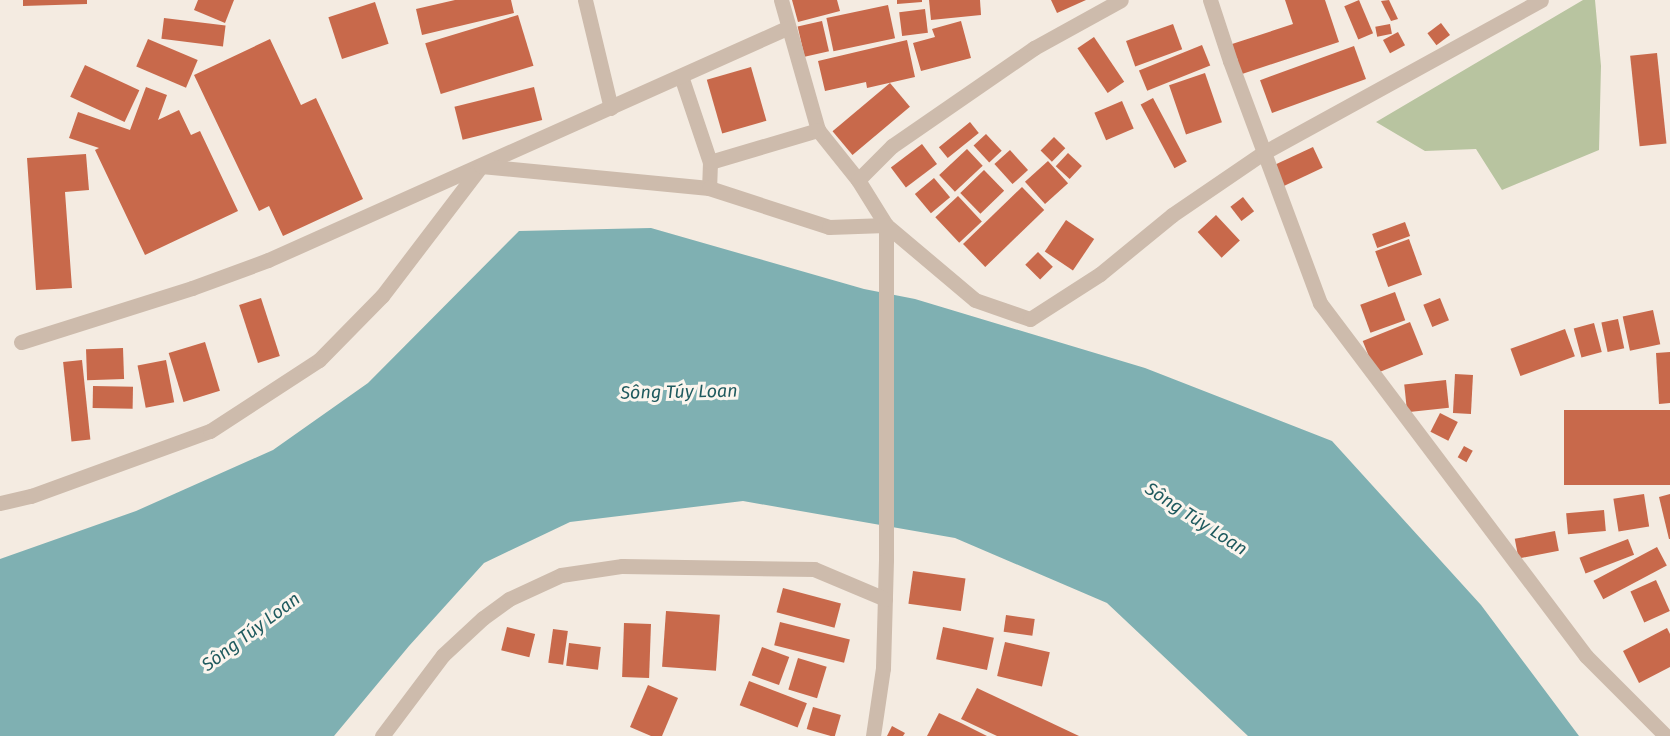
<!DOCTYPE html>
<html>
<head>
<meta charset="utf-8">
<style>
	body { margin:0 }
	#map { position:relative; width:1670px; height:736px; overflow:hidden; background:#f4ebe1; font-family:"Fira Sans",sans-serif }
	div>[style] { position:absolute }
	.green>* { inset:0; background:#b8c4a0 }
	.water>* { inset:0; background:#7fb0b2 }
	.building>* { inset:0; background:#c8694b; transform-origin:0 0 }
	.street>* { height:15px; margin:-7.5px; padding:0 7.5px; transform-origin:7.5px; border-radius:7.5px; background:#cdbbac }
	span { translate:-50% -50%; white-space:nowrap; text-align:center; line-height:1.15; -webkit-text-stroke:6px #fbf5ee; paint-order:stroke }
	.water-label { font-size:18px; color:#1f5a5e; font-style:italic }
</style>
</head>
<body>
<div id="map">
	<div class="green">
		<i style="clip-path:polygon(1583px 0,1595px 0,1601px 66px,1599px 150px,1502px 190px,1476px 149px,1425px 151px,1376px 122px)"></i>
	</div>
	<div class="water">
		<i style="clip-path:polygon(651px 228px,864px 289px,915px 299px,1145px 368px,1332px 441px,1481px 605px,1579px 736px,1248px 736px,1107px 603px,955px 538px,743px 501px,570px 522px,484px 563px,409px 646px,334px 736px,0 736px,0 559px,136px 511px,273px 450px,368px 383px,519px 231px)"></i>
	</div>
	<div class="building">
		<i style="clip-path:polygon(23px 0,87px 0,87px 4px,23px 6px)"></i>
		<i style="clip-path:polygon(198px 0,234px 0,225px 23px,194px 10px)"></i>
		<i style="clip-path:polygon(455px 0,511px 0,514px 13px,422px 35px,416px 9px)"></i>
		<i style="clip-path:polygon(792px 0,837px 0,840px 11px,798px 22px)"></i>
		<i style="clip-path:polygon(897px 0,922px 0,922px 2px,897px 4px)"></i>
		<i style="clip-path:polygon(929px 0,980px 0,981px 15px,931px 20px)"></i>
		<i style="clip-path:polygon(1051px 0,1086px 0,1057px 13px)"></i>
		<i style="clip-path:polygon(1285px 0,1325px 0,1339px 42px,1239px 75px,1229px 45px,1293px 24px)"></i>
		<i style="left:1359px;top:0;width:36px;height:16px;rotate:67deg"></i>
		<i style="clip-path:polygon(1389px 0,1398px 19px,1391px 21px,1381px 1px)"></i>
		<i style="left:375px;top:2px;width:44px;height:49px;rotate:72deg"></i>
		<i style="left:888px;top:5px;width:34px;height:63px;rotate:78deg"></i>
		<i style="left:925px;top:9px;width:24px;height:26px;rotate:83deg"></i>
		<i style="left:518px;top:15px;width:53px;height:97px;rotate:73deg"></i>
		<i style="left:164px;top:18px;width:62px;height:21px;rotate:7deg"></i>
		<i style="left:822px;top:21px;width:31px;height:25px;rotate:77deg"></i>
		<i style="clip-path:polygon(961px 21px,971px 58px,921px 71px,913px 43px,935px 37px,932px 29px)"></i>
		<i style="left:1441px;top:23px;width:15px;height:17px;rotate:53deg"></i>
		<i style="left:1173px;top:24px;width:27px;height:50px;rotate:70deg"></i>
		<i style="left:1390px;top:24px;width:10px;height:15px;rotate:79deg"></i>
		<i style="left:1398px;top:32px;width:15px;height:17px;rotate:62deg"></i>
		<i style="left:1094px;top:37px;width:54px;height:20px;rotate:56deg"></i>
		<i style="left:148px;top:39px;width:54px;height:30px;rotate:23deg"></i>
		<i style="clip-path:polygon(270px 39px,301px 105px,316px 98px,363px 199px,283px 236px,269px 206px,259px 211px,194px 75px)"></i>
		<i style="clip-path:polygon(907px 40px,915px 77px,867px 88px,866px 82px,825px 91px,818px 61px)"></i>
		<i style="left:1202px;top:45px;width:22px;height:68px;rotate:68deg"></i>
		<i style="left:1354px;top:46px;width:35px;height:100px;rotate:70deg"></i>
		<i style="left:1657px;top:53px;width:91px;height:27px;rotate:84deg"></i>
		<i style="left:85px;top:65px;width:60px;height:35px;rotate:25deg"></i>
		<i style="left:751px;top:67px;width:56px;height:46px;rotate:74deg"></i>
		<i style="left:1205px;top:73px;width:52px;height:38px;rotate:71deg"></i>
		<i style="left:890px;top:83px;width:31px;height:75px;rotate:50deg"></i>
		<i style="clip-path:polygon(146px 87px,167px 95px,158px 120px,179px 110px,191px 135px,200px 131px,238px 211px,145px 255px,95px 150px,99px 148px,69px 138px,78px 112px,130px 130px)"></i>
		<i style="left:534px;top:87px;width:34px;height:82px;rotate:76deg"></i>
		<i style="left:1153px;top:98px;width:72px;height:14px;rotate:62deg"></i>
		<i style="left:1122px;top:101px;width:30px;height:30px;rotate:67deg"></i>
		<i style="left:970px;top:122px;width:14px;height:40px;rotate:51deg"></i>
		<i style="left:986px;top:134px;width:23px;height:17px;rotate:47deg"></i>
		<i style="left:1054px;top:137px;width:16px;height:19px;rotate:45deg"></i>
		<i style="left:922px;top:144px;width:25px;height:39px;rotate:53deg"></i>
		<i style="left:1313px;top:147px;width:23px;height:54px;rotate:65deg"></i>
		<i style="left:967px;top:149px;width:23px;height:38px;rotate:47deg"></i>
		<i style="left:1010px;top:150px;width:27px;height:21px;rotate:48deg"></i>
		<i style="left:1068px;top:153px;width:19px;height:18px;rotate:43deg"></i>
		<i style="clip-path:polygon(86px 154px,89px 190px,65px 192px,72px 288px,36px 290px,27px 158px)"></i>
		<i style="left:1048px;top:161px;width:30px;height:31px;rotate:48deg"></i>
		<i style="left:984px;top:170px;width:29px;height:33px;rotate:46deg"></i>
		<i style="left:934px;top:178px;width:25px;height:25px;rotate:50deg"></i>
		<i style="left:1022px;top:187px;width:32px;height:82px;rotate:46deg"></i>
		<i style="left:958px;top:196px;width:35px;height:31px;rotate:47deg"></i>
		<i style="left:1243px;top:197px;width:18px;height:16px;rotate:52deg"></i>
		<i style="left:1216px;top:215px;width:35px;height:25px;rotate:47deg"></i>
		<i style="left:1066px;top:220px;width:34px;height:38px;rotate:34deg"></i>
		<i style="left:1405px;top:222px;width:15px;height:35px;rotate:70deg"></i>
		<i style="left:1409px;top:239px;width:38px;height:36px;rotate:70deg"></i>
		<i style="left:1038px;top:252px;width:21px;height:18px;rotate:45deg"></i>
		<i style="left:1395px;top:292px;width:30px;height:37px;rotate:70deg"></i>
		<i style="left:261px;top:298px;width:61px;height:23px;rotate:72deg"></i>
		<i style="left:1440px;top:298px;width:24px;height:18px;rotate:68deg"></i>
		<i style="left:1653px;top:310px;width:35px;height:31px;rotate:78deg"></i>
		<i style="left:1618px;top:319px;width:30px;height:17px;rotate:78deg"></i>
		<i style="left:1410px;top:322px;width:35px;height:51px;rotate:68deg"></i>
		<i style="left:1594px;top:323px;width:30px;height:21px;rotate:75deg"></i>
		<i style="left:1565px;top:329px;width:29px;height:58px;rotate:70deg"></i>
		<i style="left:205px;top:342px;width:51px;height:38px;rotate:73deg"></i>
		<i style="left:123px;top:348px;width:31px;height:37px;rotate:88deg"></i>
		<i style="clip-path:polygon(1670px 352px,1670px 403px,1659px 404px,1656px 353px)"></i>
		<i style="left:82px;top:360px;width:80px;height:19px;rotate:84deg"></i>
		<i style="left:166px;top:360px;width:43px;height:29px;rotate:79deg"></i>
		<i style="left:1455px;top:374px;width:18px;height:39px;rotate:3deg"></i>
		<i style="left:1446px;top:380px;width:28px;height:42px;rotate:84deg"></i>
		<i style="left:93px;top:386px;width:40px;height:22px;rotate:1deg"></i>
		<i style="left:1670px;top:410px;width:75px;height:106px;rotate:90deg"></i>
		<i style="left:1440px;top:413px;width:20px;height:21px;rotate:27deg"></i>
		<i style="left:1464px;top:446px;width:10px;height:13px;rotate:29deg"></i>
		<i style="left:1644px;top:494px;width:33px;height:31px;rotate:81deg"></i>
		<i style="clip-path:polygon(1670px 494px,1670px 539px,1669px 539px,1659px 497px)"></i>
		<i style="left:1604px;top:510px;width:21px;height:38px;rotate:85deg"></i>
		<i style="left:1555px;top:531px;width:20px;height:41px;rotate:79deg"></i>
		<i style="left:1628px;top:539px;width:17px;height:52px;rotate:69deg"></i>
		<i style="left:1657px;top:547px;width:21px;height:72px;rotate:62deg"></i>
		<i style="left:913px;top:571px;width:53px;height:33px;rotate:8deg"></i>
		<i style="left:1656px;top:580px;width:34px;height:28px;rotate:66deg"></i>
		<i style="left:783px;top:588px;width:60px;height:25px;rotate:15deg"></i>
		<i style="left:666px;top:611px;width:54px;height:56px;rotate:4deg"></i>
		<i style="left:1006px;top:615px;width:29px;height:17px;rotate:8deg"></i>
		<i style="left:780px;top:622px;width:72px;height:24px;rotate:14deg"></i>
		<i style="left:624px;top:623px;width:27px;height:54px;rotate:2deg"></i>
		<i style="left:507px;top:627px;width:29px;height:24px;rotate:14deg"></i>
		<i style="left:943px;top:627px;width:52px;height:33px;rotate:12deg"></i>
		<i style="clip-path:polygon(1667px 628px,1670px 634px,1670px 667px,1639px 683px,1623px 651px)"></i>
		<i style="left:553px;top:629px;width:15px;height:34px;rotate:8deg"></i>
		<i style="left:1005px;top:642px;width:46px;height:35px;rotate:13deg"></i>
		<i style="left:569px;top:643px;width:32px;height:23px;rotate:7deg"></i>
		<i style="left:762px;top:647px;width:29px;height:30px;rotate:20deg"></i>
		<i style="left:798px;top:658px;width:30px;height:33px;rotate:17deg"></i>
		<i style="left:749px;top:681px;width:62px;height:26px;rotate:21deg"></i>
		<i style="clip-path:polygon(648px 685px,678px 698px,662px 736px,651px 736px,630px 727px)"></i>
		<i style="clip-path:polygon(977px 688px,1079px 736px,997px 736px,961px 719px)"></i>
		<i style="left:813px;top:707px;width:29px;height:23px;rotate:16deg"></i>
		<i style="clip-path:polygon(939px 713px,961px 723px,987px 736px,927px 736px)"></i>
		<i style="clip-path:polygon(892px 726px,905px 733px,903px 736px,887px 736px)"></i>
	</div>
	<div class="street">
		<i style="left:585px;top:0;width:111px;rotate:76.5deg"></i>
		<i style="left:781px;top:0;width:135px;rotate:74.1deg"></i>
		<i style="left:818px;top:130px;width:64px;rotate:51.3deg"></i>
		<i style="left:858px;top:180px;width:53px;rotate:58.1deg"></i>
		<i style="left:886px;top:225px;width:116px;rotate:40.1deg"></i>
		<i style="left:975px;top:300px;width:58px;rotate:19.1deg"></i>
		<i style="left:1030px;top:319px;width:83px;rotate:-32.7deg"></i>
		<i style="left:1100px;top:274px;width:93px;rotate:-39.3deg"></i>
		<i style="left:1172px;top:215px;width:110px;rotate:-34.3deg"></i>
		<i style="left:1263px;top:153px;width:317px;rotate:-28.8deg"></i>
		<i style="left:1210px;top:0;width:64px;rotate:71.8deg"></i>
		<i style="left:1230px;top:61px;width:258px;rotate:69.6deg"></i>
		<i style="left:1320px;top:303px;width:442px;rotate:53deg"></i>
		<i style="left:1586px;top:656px;width:113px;rotate:45deg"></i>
		<i style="left:681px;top:76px;width:91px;rotate:71.4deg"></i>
		<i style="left:710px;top:162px;width:26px;rotate:92deg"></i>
		<i style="left:710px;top:162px;width:113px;rotate:-16.5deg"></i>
		<i style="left:858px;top:180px;width:48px;rotate:-45deg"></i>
		<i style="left:892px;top:146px;width:173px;rotate:-34.6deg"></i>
		<i style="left:1034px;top:48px;width:99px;rotate:-28.9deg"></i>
		<i style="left:21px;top:342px;width:179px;rotate:-17.5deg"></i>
		<i style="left:192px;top:288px;width:81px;rotate:-20.2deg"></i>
		<i style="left:268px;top:260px;width:568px;rotate:-24.09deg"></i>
		<i style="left:0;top:503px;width:32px;rotate:-13deg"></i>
		<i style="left:31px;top:496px;width:190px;rotate:-20deg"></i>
		<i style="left:210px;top:431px;width:130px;rotate:-33.1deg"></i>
		<i style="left:319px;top:360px;width:90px;rotate:-45.5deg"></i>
		<i style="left:382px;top:296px;width:163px;rotate:-52.7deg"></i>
		<i style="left:481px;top:166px;width:229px;rotate:5.5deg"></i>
		<i style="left:709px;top:188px;width:126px;rotate:18deg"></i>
		<i style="left:829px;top:227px;width:57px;rotate:-2deg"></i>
		<i style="left:886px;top:225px;width:335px;rotate:90deg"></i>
		<i style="left:886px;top:560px;width:108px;rotate:91.6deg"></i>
		<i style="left:883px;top:668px;width:69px;rotate:98.4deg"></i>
		<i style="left:382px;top:736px;width:101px;rotate:-53deg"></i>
		<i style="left:443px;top:655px;width:54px;rotate:-42.8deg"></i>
		<i style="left:483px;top:618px;width:32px;rotate:-36deg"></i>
		<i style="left:509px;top:599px;width:57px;rotate:-24.8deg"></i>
		<i style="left:561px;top:575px;width:62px;rotate:-8.4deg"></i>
		<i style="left:622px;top:566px;width:192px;rotate:0.9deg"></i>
		<i style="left:814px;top:569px;width:77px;rotate:22.9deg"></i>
	</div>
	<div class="water-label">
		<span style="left:679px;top:392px;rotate:-1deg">Sông Túy Loan</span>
		<span style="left:1196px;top:519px;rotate:33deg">Sông Túy Loan</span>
		<span style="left:251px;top:632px;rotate:-37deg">Sông Túy Loan</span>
	</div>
</div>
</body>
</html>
